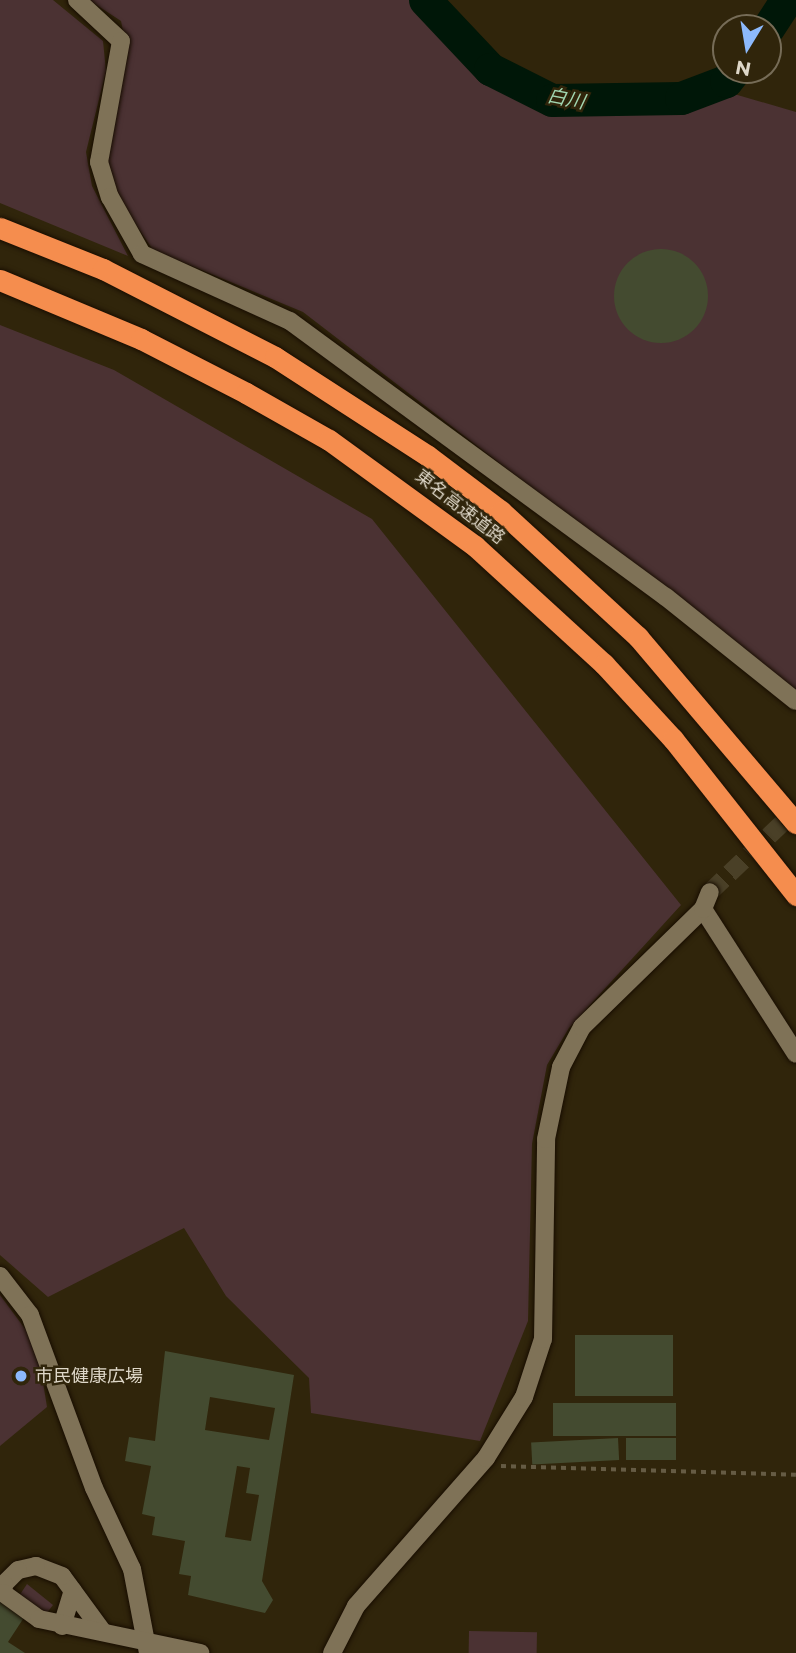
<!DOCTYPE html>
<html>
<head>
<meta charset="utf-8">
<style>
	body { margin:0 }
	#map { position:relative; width:796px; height:1653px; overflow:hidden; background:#30250b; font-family:Montserrat,"Noto Sans JP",sans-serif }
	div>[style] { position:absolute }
	.green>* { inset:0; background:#4b3233; transform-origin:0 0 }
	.river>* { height:33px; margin:-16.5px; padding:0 16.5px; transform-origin:16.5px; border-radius:16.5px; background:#001708 }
	.building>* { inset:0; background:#444b30; transform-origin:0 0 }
	.round { border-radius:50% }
	.minor-tunnel>* { height:18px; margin-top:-9px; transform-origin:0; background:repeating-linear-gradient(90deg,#4a4027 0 18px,transparent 0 27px) }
	.path>* { height:3.5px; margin-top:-1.75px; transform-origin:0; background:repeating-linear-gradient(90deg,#655b44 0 5px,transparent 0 10px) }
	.roads { filter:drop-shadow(0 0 2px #180d00) drop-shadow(0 0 2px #180d00) }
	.minor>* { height:18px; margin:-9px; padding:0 9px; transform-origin:9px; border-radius:9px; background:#7f7257 }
	.highway>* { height:21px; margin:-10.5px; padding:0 10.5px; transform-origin:10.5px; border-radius:10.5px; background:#f58d4e }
	.dots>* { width:19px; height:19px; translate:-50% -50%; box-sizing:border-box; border:4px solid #30250b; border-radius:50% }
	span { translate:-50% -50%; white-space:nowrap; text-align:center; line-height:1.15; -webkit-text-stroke:5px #30250b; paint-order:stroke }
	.street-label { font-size:18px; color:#ded7c8 }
	.poi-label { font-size:18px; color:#ded7c8 }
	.left { translate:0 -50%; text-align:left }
	.water-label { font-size:19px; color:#a2d7b2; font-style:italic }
	.north { position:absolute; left:712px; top:14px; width:70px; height:70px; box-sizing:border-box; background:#30250b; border:2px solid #766c57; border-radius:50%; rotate:191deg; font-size:19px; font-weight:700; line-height:28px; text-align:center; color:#ded7c8 }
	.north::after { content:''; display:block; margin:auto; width:24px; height:32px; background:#8cb9fc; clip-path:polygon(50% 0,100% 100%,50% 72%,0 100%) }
</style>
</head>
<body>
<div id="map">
	<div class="green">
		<i style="clip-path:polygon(0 0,53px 0,103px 41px,106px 71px,86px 152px,92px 186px,128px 256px,0 203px)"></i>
		<i style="clip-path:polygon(89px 0,415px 0,489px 73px,552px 104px,639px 105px,717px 89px,796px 112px,796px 691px,303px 312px,153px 250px,113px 191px,102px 151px,128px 56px,121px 21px)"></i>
		<i style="clip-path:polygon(0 325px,114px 370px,372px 519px,681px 905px,569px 1028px,547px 1065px,532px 1144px,528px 1321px,480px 1441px,311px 1413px,309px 1378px,226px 1296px,184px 1228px,48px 1297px,0 1255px)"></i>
		<i style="clip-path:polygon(0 1295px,37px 1345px,47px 1407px,0 1446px)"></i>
		<i style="clip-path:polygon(27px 1584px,53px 1605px,46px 1614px,17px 1599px)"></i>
		<i style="left:469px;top:1631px;width:68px;height:22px;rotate:1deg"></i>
	</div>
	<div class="river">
		<i style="left:425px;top:0;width:95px;rotate:46.7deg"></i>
		<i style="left:490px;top:69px;width:69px;rotate:26.6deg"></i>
		<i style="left:552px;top:100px;width:129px;rotate:-0.9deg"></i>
		<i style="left:681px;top:98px;width:48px;rotate:-20.7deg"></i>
		<i style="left:726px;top:81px;width:14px;rotate:-51deg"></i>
		<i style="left:768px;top:28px;width:33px;rotate:-57deg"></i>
	</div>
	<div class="building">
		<i class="round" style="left:614px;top:249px;width:94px;height:94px"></i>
		<i style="left:673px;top:1335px;width:61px;height:98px;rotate:90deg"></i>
		<i style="clip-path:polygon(evenodd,165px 1351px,294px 1375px,262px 1581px,273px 1600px,265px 1613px,188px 1595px,191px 1576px,179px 1574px,185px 1541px,152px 1535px,155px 1517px,142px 1514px,151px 1466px,125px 1461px,129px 1437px,155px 1441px,165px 1351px,210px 1397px,275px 1408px,269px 1440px,205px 1430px,210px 1397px,165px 1351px,237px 1466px,250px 1468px,246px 1493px,259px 1495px,251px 1541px,225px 1537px,237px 1466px)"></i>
		<i style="left:553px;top:1403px;width:123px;height:33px"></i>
		<i style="left:618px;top:1438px;width:22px;height:87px;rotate:87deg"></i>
		<i style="left:626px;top:1438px;width:50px;height:22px"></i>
		<i style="clip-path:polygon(0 1599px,25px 1616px,8px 1642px,25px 1653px,0 1653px)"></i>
	</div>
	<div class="minor-tunnel">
		<i style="left:710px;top:892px;width:119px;rotate:-43.6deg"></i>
	</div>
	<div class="path">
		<i style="left:501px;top:1466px;width:295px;rotate:1.7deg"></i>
	</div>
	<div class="roads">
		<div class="minor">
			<i style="left:77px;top:0;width:60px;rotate:43deg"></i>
			<i style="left:121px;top:41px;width:123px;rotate:100.3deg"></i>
			<i style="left:99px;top:162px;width:37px;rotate:73deg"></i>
			<i style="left:110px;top:197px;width:65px;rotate:60.7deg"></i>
			<i style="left:142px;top:254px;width:162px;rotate:24.4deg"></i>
			<i style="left:290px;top:321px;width:466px;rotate:36.3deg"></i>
			<i style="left:666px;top:597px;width:166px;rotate:38.7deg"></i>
			<i style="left:703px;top:909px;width:172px;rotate:57.3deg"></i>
			<i style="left:0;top:1276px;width:49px;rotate:52.4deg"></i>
			<i style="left:30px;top:1315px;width:184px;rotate:69.7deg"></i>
			<i style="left:94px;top:1488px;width:89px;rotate:64.9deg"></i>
			<i style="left:132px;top:1569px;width:86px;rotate:79.2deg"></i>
			<i style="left:62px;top:1626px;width:37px;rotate:-73deg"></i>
			<i style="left:103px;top:1632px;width:69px;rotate:-126.2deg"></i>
			<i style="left:62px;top:1576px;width:28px;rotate:-159deg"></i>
			<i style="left:36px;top:1566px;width:18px;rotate:167deg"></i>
			<i style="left:18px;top:1570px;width:20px;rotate:135deg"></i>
			<i style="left:4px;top:1584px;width:9px;rotate:96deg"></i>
			<i style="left:3px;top:1593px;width:44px;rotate:35.8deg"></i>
			<i style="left:39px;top:1619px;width:165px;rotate:11.9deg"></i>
			<i style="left:332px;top:1653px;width:53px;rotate:-62.9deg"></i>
			<i style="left:356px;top:1606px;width:197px;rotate:-48.7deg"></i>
			<i style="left:486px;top:1458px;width:72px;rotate:-58.1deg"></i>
			<i style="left:524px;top:1397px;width:61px;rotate:-71.9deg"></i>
			<i style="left:543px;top:1339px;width:200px;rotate:-89.1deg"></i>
			<i style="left:546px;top:1139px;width:74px;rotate:-78.2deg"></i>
			<i style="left:561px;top:1067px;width:45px;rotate:-62.3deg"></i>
			<i style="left:582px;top:1027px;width:169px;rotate:-44.3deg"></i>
			<i style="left:703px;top:909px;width:18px;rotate:-68deg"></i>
		</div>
		<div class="highway">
			<i style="left:0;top:228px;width:111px;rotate:21.7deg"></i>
			<i style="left:103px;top:269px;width:193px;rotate:27.1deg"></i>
			<i style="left:275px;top:357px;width:182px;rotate:32.9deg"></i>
			<i style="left:428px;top:456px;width:91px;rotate:37deg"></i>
			<i style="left:501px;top:511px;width:186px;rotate:42.6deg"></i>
			<i style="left:638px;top:637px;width:244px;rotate:49.7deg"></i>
			<i style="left:0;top:280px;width:153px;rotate:22.7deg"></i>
			<i style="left:141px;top:339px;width:118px;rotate:27.2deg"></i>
			<i style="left:246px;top:393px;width:95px;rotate:29.5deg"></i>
			<i style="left:329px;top:440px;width:180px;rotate:36deg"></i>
			<i style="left:475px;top:546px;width:175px;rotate:42.5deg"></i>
			<i style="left:604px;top:664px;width:102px;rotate:47.4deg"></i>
			<i style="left:673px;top:739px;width:199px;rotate:51.7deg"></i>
		</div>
	</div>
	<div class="dots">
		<i style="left:21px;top:1376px;background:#8cb9fc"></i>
	</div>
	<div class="street-label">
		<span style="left:460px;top:507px;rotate:38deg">東名高速道路</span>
	</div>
	<div class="poi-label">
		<span class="left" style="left:35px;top:1376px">市民健康広場</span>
	</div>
	<div class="water-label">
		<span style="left:566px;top:99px;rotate:11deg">白川</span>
	</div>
	<div class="north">N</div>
</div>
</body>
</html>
